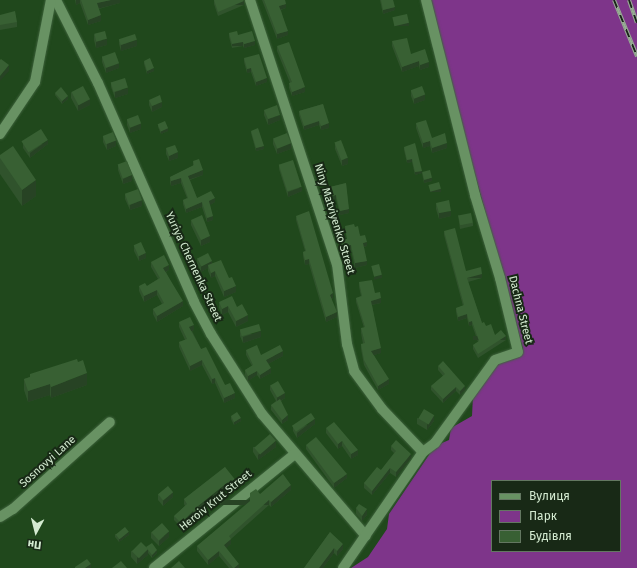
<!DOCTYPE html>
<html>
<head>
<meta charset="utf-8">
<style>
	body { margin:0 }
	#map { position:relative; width:637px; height:568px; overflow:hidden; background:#20481c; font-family:"Fira Sans",sans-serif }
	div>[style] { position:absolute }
	.green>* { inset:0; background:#7e358a }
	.roads { filter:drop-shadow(0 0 1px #3e623c) drop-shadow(0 0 1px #3e623c) }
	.street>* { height:10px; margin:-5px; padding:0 5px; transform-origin:5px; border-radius:5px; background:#689263 }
	.rail>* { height:4px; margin-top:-2px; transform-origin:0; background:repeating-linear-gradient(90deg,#182916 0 8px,#96b292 0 16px); box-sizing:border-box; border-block:1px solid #96b292 }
	.wall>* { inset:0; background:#30532c }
	.shaded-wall>* { inset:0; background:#274324; transform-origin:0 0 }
	.building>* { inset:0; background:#386033; transform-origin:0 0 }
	span { translate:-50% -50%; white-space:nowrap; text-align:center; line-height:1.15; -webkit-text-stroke:4px #182916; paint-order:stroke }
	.street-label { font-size:11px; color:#d4ebd1 }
	.legend { position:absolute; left:491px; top:480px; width:130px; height:72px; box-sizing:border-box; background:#182916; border:1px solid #637761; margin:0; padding:5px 7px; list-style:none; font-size:12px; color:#d4ebd1 }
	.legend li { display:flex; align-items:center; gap:8px; height:20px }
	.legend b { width:20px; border:1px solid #637761 }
	.north { position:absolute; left:16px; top:512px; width:40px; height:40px; -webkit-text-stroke:3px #182916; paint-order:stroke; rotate:187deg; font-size:11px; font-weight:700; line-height:16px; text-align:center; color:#d4ebd1 }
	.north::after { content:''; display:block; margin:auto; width:14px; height:18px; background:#d4ebd1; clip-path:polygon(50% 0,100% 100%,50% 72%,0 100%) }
</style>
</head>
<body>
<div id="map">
	<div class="green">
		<i style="clip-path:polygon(evenodd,427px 0,637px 0,637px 568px,351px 568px,368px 557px,387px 529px,389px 514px,435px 446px,449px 440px,451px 428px,472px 416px,473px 395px,500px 360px,517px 357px,523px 349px,427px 0,492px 481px,620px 481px,620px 551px,492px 551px,492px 481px)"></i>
	</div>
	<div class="roads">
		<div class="street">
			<i style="left:56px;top:0;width:93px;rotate:63.2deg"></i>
			<i style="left:98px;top:83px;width:239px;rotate:66.3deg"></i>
			<i style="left:194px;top:302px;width:36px;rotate:62deg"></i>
			<i style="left:211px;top:334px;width:95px;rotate:57.5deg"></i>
			<i style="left:262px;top:414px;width:160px;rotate:49.6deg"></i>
			<i style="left:250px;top:0;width:278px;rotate:71.8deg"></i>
			<i style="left:337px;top:264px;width:81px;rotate:82.9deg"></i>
			<i style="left:347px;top:344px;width:28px;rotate:75deg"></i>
			<i style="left:354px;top:371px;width:47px;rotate:53.6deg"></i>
			<i style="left:382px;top:409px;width:59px;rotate:46.4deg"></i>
			<i style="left:0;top:134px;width:63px;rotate:-56.1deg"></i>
			<i style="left:35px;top:82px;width:84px;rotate:-79deg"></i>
			<i style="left:0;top:517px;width:15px;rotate:-32deg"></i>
			<i style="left:13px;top:509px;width:130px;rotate:-41.9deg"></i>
			<i style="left:154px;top:568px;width:181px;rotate:-39deg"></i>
			<i style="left:343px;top:568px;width:141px;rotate:-55.4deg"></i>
			<i style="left:423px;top:452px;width:15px;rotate:-37deg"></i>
			<i style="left:435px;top:443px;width:102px;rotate:-54.1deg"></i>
			<i style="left:495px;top:360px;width:24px;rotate:-19deg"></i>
			<i style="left:518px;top:352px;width:76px;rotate:-103.7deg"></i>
			<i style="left:500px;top:278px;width:87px;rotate:-106.8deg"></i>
			<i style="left:475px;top:195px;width:201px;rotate:-104.1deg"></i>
		</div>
	</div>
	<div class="rail">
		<i style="left:614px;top:0;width:61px;rotate:67.7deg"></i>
		<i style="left:629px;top:0;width:24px;rotate:71deg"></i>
	</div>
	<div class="wall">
		<i style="clip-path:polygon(75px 0,120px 0,120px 3px,99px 9px,101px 21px,88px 25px,80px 3px,76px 5px)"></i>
		<i style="clip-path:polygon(214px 0,244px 5px,218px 16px,214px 4px)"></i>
		<i style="clip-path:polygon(262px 0,285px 0,286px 8px,281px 10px,288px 35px,277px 39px)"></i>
		<i style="clip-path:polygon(380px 0,393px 0,395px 10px,383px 14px)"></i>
		<i style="clip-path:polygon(0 15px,17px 22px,17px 27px,0 30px)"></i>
		<i style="clip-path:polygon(229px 33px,238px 35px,255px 45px,244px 48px,243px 46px,232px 48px,229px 37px)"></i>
		<i style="clip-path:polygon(94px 34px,107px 45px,96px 48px,94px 40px)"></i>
		<i style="clip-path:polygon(119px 39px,137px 46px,121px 51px,119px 44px)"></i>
		<i style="clip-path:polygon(392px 41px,411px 54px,429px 67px,420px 70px,419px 66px,402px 72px,392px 46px)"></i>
		<i style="clip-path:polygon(277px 46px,305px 92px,292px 96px,289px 88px,289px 83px,290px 83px,277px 51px)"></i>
		<i style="clip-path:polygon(102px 56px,119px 68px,106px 73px,102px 62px)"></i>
		<i style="clip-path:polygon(244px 58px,267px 82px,256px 86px,251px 72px,247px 73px,244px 62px)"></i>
		<i style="clip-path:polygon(144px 61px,154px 71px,147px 74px,144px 64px)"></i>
		<i style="clip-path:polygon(111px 82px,128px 94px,115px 98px,111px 87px)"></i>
		<i style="clip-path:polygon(411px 90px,425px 100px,414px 104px,411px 96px)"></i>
		<i style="clip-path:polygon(71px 92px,90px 105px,78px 111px,71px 98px)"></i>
		<i style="clip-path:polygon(55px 93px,68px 99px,62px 104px,55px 95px)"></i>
		<i style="clip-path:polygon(149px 100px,162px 107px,152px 112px,149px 105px)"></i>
		<i style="clip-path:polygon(323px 104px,329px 128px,321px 130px,319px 125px,304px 130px,299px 115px,299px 111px)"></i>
		<i style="clip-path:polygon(264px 110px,280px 120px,268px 125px,264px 115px)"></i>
		<i style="clip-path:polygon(127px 119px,141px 129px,130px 133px,127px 125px)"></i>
		<i style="clip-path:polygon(416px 123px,432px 138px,447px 148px,432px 153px,430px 146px,423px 148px,416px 128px)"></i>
		<i style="clip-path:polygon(158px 124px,168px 131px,161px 134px,158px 127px)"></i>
		<i style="clip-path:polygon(251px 131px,264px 149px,256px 151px,251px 133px)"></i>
		<i style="clip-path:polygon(103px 136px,116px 146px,107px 150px,103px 142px)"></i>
		<i style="clip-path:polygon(273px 139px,291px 149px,277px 154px,273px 144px)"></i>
		<i style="clip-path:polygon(23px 143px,48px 144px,30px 158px,23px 148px)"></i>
		<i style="clip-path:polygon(335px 143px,348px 164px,342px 166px,335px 149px)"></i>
		<i style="clip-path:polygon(404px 147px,422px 172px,432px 181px,424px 183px,422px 173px,415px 175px,412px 162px,407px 163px,404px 150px)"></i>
		<i style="clip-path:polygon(166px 148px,178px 158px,169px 161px,166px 154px)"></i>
		<i style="clip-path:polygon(0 155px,36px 196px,22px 206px,0 174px)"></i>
		<i style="clip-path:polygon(193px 161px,203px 175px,190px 180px,197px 198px,215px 202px,210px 205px,213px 220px,207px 222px,202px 207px,186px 213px,183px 204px,183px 200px,187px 198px,181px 183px,171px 186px,170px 182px,170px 177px,193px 166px)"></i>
		<i style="clip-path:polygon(279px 164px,302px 191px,288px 197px,279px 169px)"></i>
		<i style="clip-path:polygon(118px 165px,132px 181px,123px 184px,118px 170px)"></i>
		<i style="clip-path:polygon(346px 183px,349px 213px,340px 215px,336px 199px,329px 201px,326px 192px,326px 188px)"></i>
		<i style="clip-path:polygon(125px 194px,142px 206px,130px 210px,125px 199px)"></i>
		<i style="clip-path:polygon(436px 203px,451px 216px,439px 219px,436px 209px)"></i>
		<i style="clip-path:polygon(458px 215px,473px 223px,473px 226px,460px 229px)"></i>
		<i style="clip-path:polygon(296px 216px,333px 298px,331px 299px,337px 317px,326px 322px,309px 264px,305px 265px,303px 256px,303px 252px,305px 251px,296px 220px)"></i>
		<i style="clip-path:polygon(191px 220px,210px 242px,201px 246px,191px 225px)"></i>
		<i style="clip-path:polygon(345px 226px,355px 227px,367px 246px,364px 247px,367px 265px,355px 268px,351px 250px,342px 252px,340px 245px,340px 240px,347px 239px,345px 230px)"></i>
		<i style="clip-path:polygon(444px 231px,466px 271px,482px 278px,468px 282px,482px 323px,486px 326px,495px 335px,506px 340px,478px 358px,473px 349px,473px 345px,478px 342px,472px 325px,469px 326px,467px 318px,458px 321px,456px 312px,456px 308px,463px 306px,444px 235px)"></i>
		<i style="clip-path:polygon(134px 245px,146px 258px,139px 261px,134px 251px)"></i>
		<i style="clip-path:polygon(197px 258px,212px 263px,229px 278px,236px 292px,224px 297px,215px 276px,211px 278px,208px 271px,208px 268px,201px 272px,197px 263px)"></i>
		<i style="clip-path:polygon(151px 262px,169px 270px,166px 272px,183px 306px,157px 322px,153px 314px,153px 309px,162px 304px,157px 295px,144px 302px,139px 291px,139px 286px,147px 286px,158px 279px,151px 267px)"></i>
		<i style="clip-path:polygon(359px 282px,375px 293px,381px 303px,372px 305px,381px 353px,374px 355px,389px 384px,378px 390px,364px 365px,361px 349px,361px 344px,363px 344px,361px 333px,361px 328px,364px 328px,356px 302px,356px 298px,361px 296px,359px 287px)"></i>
		<i style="clip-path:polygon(219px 302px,237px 307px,248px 321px,236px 327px,228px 312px,222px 315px,219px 308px)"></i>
		<i style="clip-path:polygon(179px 322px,194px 330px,192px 331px,201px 349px,225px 385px,235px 398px,224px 403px,215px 383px,212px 384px,202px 365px,190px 371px,179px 347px,179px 342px,185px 340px,179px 327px)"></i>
		<i style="clip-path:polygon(240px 330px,261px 337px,243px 343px,240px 336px)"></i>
		<i style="clip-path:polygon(246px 350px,261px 355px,283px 356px,268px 364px,271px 373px,260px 379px,257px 375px,248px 381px,245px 375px,245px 370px,252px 366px,246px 355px)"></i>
		<i style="clip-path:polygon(438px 366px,465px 390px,460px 395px,456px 391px,443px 403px,431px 390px,431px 386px,443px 376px,438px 370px)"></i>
		<i style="clip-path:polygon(30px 374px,87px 385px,51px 398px,50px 395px,28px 402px,24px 390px,24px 379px,30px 377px)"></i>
		<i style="clip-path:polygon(270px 385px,285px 398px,281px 401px,288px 420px,282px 424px,271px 410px,271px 405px,276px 401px,270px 390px)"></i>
		<i style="clip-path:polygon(231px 416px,241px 421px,234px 425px,231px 419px)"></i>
		<i style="clip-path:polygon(417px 418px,434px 421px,427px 430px,417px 424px)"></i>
		<i style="clip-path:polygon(315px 424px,297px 438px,293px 431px,293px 427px)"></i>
		<i style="clip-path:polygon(326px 428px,358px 455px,351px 459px,342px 446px,338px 449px,326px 433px)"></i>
		<i style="clip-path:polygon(306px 445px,347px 478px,334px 488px,306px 449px)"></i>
		<i style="clip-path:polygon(391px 446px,411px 458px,396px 477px,390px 473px,372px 495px,364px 488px,364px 483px,381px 470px,394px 453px,391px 450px)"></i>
		<i style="clip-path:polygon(253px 447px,276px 447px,258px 460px,253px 452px)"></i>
		<i style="clip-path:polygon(225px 467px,237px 486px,231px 490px,228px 487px,201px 508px,203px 516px,197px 521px,193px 516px,181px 527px,174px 520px,174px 516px,185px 506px,184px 504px,184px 499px)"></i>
		<i style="clip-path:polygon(291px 490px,271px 507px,269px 505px,231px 539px,231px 544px,226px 548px,239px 568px,229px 568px,219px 556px,208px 565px,197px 551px,197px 546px,260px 494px)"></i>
		<i style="clip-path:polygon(158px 494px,173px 497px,163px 506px,158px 500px)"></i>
		<i style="clip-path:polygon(356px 508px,367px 515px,362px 521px,356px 514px)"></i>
		<i style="clip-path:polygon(151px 532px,169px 537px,159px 546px,151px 538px)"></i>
		<i style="clip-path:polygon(330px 532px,343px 549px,337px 556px,334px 553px,323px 568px,304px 568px)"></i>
		<i style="clip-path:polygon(115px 534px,129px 535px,119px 542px,115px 537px)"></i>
		<i style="clip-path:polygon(146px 547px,157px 553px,152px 558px,148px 553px,148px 555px,137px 564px,131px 557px,131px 551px)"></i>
	</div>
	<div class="shaded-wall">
		<i style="clip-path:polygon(76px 0,80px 0,80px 3px,76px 5px)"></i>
		<i style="clip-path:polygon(111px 0,120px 0,120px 3px,97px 9px,97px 3px)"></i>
		<i style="left:244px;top:1px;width:4px;height:28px;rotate:90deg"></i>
		<i style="clip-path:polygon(286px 4px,286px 8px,279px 10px,279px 6px)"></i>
		<i style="clip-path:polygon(395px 7px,395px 10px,383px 14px,383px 10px)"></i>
		<i style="clip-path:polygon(101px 15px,101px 21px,88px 25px,88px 20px)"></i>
		<i style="left:409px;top:23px;width:3px;height:15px;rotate:90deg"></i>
		<i style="clip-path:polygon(288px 31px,288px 35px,277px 39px,277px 34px)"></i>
		<i style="clip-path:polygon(107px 39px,107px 45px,96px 48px,96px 42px)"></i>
		<i style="clip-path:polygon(137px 40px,137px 46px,121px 51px,121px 45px)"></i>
		<i style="clip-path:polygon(255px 41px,255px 45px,244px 48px,244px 44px)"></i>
		<i style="left:243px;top:42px;width:4px;height:11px;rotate:90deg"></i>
		<i style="clip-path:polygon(419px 61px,419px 66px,402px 72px,402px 67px)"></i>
		<i style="clip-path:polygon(429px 62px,429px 67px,420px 70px,420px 65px)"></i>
		<i style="clip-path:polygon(119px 63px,119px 68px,106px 73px,106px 67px)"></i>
		<i style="clip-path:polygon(9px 65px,9px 71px,0 81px,0 76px)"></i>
		<i style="clip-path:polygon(154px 68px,154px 71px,147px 74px,147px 71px)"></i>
		<i style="clip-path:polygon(251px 68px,251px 72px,247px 73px,247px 69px)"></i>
		<i style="clip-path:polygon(267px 78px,267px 82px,256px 86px,256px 82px)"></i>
		<i style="clip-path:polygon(305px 87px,305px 92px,292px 96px,292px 92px)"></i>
		<i style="clip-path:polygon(128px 88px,128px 94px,115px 98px,115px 92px)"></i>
		<i style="clip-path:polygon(425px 94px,425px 100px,414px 104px,414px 98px)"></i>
		<i style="clip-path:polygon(68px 96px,68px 99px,62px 104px,62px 101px)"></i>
		<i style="clip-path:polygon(90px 99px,90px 105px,78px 111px,78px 105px)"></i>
		<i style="clip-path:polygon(162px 102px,162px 107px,152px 112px,152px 106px)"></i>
		<i style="clip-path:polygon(280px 115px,280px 120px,268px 125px,268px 119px)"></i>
		<i style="clip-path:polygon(319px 121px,319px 125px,304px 130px,304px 126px)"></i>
		<i style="clip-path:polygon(141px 123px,141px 129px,130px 133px,130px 127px)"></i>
		<i style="clip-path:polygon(329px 123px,329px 128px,321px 130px,321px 126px)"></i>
		<i style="clip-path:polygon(168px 128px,168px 131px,161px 134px,161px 131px)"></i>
		<i style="clip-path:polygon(48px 140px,48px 144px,30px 158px,30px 153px)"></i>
		<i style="clip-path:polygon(116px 140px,116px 146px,107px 150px,107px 144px)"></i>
		<i style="clip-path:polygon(430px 141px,430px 146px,423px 148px,423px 143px)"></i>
		<i style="clip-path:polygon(291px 143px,291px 149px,277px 154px,277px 148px)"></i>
		<i style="clip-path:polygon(447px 143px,447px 148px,432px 153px,432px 148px)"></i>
		<i style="clip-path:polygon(264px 146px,264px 149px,256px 151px,256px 148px)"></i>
		<i style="clip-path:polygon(178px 152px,178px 158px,169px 161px,169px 156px)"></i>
		<i style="clip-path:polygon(348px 158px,348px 164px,342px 166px,342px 160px)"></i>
		<i style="clip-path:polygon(412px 159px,412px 162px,407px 163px,407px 160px)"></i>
		<i style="clip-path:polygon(203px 170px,203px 175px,188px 180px,188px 176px)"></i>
		<i style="clip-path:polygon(422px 171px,422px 173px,415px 175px,415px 172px)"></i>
		<i style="clip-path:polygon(132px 175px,132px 181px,123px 184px,123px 179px)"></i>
		<i style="clip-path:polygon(181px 178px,181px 183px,171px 186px,171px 181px)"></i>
		<i style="clip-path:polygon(432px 178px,432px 181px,424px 183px,424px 180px)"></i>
		<i style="clip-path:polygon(36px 180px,36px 196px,22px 206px,22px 190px)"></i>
		<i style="clip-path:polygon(302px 187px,302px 191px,288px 197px,288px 192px)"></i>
		<i style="left:441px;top:189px;width:3px;height:11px;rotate:90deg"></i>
		<i style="clip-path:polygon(336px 195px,336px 199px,329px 201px,329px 197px)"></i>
		<i style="clip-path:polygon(215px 198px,215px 202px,209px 206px,209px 201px)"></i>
		<i style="clip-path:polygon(142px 200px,142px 206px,130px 210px,130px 205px)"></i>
		<i style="clip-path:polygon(202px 202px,202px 207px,186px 213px,186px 209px)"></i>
		<i style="clip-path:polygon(349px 209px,349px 213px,340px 215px,340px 211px)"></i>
		<i style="clip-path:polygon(451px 211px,451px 216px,439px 219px,439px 213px)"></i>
		<i style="clip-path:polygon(213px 216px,213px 220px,207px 222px,207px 218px)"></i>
		<i style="clip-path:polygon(210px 236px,210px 242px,201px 246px,201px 240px)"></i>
		<i style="clip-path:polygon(367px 242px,367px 246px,363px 247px,363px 243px)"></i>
		<i style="clip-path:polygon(351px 245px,351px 250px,342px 252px,342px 247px)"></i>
		<i style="clip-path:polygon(146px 253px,146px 258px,139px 261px,139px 256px)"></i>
		<i style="clip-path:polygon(309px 259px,309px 264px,305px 265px,305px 260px)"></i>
		<i style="clip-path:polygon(212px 261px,212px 267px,208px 265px,208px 268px,201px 272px,201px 266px)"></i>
		<i style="clip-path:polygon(367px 261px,367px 265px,355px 268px,355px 263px)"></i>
		<i style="clip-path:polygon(169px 265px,169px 270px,163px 273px,163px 268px)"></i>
		<i style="clip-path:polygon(215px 271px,215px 276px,211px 278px,211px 273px)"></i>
		<i style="left:482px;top:274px;width:4px;height:16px;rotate:90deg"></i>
		<i style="clip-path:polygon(382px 275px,382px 278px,374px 280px,374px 277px)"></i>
		<i style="clip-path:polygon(236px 286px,236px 292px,224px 297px,224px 291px)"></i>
		<i style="clip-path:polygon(157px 290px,157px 295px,144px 302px,144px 296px)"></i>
		<i style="clip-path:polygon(333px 293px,333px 298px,330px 299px,330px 295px)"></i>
		<i style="clip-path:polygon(381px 298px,381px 303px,371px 305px,371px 301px)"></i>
		<i style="clip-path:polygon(183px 301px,183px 306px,157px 322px,157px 316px)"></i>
		<i style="clip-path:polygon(228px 306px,228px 312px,222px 315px,222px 309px)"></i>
		<i style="clip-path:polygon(337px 312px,337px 317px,326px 322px,326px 317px)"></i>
		<i style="clip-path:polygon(467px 314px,467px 318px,458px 321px,458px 317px)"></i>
		<i style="clip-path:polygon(248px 315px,248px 321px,236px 327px,236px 321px)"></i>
		<i style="clip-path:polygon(472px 321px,472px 325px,469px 326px,469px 322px)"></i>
		<i style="clip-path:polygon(194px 325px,194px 330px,189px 332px,189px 327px)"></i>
		<i style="clip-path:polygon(261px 331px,261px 337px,243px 343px,243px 337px)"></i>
		<i style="left:506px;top:336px;width:4px;height:33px;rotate:90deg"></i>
		<i style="clip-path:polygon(381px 348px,381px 353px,371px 356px,371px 351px)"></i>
		<i style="clip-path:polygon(283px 351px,283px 356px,266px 365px,266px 360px)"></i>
		<i style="clip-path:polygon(202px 360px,202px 365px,190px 371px,190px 366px)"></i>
		<i style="clip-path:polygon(271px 368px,271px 373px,260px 379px,260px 375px)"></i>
		<i style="clip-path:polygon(257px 371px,257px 375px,248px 381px,248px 376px)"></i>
		<i style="clip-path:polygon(87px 373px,87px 385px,51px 398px,51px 387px)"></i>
		<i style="clip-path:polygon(215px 378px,215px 383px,212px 384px,212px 379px)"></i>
		<i style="clip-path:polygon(389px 379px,389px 384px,378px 390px,378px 386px)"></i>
		<i style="clip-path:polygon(50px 384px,50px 395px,28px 402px,28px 391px)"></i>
		<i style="clip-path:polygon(465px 386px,465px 390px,460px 395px,460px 391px)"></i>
		<i style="clip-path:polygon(456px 387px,456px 391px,443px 403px,443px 399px)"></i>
		<i style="clip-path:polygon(235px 393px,235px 398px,224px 403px,224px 398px)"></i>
		<i style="clip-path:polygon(285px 393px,285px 398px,277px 403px,277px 397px)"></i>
		<i style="clip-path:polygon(288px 415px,288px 420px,282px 424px,282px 420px)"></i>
		<i style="clip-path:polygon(434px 415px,434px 421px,427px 430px,427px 425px)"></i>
		<i style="clip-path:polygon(241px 418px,241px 421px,234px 425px,234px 422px)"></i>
		<i style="clip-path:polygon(315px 419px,315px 424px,297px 438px,297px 433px)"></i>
		<i style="clip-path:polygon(276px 441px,276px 447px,258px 460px,258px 455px)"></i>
		<i style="clip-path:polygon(342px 441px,342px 446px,338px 449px,338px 444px)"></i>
		<i style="clip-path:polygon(358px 450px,358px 455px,351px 459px,351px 454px)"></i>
		<i style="clip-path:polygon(411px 454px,411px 458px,396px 477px,396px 472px)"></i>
		<i style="clip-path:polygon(390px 468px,390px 473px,372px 495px,372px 491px)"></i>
		<i style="clip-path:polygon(347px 474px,347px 478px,334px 488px,334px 483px)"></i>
		<i style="clip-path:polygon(228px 482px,228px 487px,198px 510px,198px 506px)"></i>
		<i style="clip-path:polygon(237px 482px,237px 486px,231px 490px,231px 486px)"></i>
		<i style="clip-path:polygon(291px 485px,291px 490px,271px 507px,271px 502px)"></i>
		<i style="clip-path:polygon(173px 492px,173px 497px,163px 506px,163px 500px)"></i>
		<i style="left:269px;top:500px;width:5px;height:54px;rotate:90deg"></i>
		<i style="clip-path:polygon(367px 509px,367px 515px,362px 521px,362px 516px)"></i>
		<i style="clip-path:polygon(193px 511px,193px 516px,181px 527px,181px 523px)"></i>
		<i style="clip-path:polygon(203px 511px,203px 516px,197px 521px,197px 516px)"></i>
		<i style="clip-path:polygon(169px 531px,169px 537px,159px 546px,159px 541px)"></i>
		<i style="clip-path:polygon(129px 532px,129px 535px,119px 542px,119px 539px)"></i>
		<i style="clip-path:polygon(231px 539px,231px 544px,224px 550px,224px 545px)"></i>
		<i style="clip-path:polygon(343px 544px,343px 549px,337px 556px,337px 551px)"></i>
		<i style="clip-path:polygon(334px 548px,334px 553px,323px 568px,319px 568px)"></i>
		<i style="clip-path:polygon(148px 549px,148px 555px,137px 564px,137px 558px)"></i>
		<i style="clip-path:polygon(157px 550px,157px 553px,152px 558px,152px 555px)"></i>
		<i style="clip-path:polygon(219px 551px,219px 556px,208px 565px,208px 560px)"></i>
		<i style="clip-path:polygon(91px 564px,91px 568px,85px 568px)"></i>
		<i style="clip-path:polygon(239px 564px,239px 568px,234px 568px)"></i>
	</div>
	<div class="building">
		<i style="clip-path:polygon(81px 0,111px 0,97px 3px,101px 15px,88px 20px)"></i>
		<i style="clip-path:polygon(214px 0,243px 0,244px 1px,218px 12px)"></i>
		<i style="clip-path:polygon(264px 0,285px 0,286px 4px,279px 6px,288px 31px,277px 34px)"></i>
		<i style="clip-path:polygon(381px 0,393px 0,395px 7px,383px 10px)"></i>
		<i style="clip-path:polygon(15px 11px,17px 22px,0 25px,0 15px)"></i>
		<i style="left:407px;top:14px;width:9px;height:15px;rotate:77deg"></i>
		<i style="left:105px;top:31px;width:8px;height:11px;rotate:76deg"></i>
		<i style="clip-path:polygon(237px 31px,238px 35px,252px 31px,255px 41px,244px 44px,243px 42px,232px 44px,229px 33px)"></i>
		<i style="left:135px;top:34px;width:6px;height:17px;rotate:72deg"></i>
		<i style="clip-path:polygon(407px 38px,411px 54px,425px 49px,429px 62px,420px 65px,419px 61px,402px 67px,392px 41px)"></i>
		<i style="clip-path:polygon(289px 42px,305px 87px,292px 92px,289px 83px,292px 82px,277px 46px)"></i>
		<i style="left:115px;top:52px;width:12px;height:14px;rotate:70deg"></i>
		<i style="clip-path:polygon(259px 54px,267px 78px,256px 82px,251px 68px,247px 69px,244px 58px)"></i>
		<i style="clip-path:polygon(150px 58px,154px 68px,147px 71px,144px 61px)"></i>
		<i style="clip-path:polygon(1px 59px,9px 65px,0 76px,0 60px)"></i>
		<i style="left:125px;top:78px;width:10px;height:15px;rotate:73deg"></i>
		<i style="left:83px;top:86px;width:15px;height:13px;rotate:62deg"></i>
		<i style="left:422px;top:86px;width:9px;height:12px;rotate:69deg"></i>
		<i style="clip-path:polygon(61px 87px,68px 96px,62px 101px,55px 93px)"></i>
		<i style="clip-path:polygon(160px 95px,162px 102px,152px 106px,149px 100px)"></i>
		<i style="clip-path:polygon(323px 104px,329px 123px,321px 126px,319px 121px,304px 126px,299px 111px)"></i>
		<i style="clip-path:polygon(277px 105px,280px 115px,268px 119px,264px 110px)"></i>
		<i style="left:138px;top:115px;width:9px;height:12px;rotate:69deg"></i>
		<i style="clip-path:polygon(426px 120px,432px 138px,445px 133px,447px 143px,432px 148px,430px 141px,423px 143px,416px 123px)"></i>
		<i style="left:165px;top:121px;width:8px;height:8px;rotate:67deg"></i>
		<i style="clip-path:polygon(258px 128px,264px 146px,256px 148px,251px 131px)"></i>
		<i style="left:41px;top:129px;width:13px;height:23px;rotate:58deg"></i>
		<i style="left:113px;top:132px;width:9px;height:11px;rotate:69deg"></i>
		<i style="left:287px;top:133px;width:11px;height:15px;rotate:68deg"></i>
		<i style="left:341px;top:140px;width:19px;height:7px;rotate:69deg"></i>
		<i style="clip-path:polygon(415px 143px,422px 171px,415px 172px,412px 159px,407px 160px,404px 147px)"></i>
		<i style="clip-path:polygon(175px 145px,178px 152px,169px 156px,166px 148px)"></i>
		<i style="clip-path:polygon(13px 146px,36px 180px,22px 190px,0 158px,0 155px)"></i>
		<i style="clip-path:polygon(199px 159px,203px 170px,188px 176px,197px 198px,211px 191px,215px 198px,209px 201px,213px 216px,207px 218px,202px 202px,186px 209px,183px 200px,188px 198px,181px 178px,171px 181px,170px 177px,194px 165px,193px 161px)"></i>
		<i style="left:293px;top:160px;width:28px;height:15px;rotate:72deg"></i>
		<i style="left:127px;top:161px;width:15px;height:10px;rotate:70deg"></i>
		<i style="left:430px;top:170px;width:8px;height:8px;rotate:76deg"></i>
		<i style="left:439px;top:182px;width:7px;height:11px;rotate:74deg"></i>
		<i style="clip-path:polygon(346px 183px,349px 209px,340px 211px,336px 195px,329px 197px,326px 188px)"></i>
		<i style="left:138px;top:189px;width:12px;height:14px;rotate:70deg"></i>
		<i style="clip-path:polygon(449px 200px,451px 211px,439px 213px,436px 203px)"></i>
		<i style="clip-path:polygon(309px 211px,333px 293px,330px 295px,337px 312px,326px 317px,309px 259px,305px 260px,303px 252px,306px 251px,296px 216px)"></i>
		<i style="left:471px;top:213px;width:10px;height:13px;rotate:79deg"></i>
		<i style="clip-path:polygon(202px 215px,210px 236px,201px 240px,191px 220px)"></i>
		<i style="clip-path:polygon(354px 224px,355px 227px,358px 226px,360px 236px,365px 235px,367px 242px,363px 243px,367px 261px,355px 263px,351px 245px,342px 247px,340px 240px,347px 239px,345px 226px)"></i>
		<i style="clip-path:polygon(455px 228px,466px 271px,481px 267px,482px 274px,467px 278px,482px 323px,484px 322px,486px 326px,491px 324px,495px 335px,501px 330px,506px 336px,478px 354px,473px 345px,479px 341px,472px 321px,469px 322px,467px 314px,458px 317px,456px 308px,464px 305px,444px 231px)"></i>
		<i style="left:141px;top:242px;width:12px;height:8px;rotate:66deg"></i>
		<i style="left:208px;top:253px;width:9px;height:12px;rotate:63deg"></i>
		<i style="clip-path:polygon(164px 255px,169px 265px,163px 268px,183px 301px,157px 316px,153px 309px,164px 303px,157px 290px,144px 296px,139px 286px,145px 283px,147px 286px,160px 278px,151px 262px)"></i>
		<i style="clip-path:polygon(221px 260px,229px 278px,232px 277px,236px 286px,224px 291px,215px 271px,211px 273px,208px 265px)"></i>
		<i style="left:379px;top:264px;width:11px;height:8px;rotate:75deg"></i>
		<i style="clip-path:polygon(372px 280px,375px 293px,380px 292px,381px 298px,371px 301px,381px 348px,371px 351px,389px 379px,378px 386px,364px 360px,361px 344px,365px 343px,361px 328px,365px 327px,356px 298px,362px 296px,359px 282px)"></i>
		<i style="clip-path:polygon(232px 296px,237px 307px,242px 304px,248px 315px,236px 321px,228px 306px,222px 309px,219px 302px)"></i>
		<i style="clip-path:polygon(190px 317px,194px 325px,189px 327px,201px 349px,206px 347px,225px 385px,230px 383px,235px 393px,224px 398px,215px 378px,212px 379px,202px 360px,190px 366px,179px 342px,187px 339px,179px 322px)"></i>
		<i style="left:259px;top:324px;width:7px;height:20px;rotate:74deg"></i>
		<i style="clip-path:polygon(257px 345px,261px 355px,280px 345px,283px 351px,266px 360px,271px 368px,260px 375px,257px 371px,248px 376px,245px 370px,253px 365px,246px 350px)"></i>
		<i style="clip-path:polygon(77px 359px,78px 362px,83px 360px,87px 373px,51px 387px,50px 384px,28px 391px,24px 379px,30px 377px,30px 374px)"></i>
		<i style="clip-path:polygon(443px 361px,465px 386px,460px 391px,456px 387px,443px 399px,431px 386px,445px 374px,438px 366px)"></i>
		<i style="left:278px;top:381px;width:14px;height:9px;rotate:60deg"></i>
		<i style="clip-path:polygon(280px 399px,288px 415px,282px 420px,271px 405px)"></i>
		<i style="left:424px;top:409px;width:12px;height:11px;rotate:31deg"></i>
		<i style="clip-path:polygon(237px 412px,241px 418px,234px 422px,231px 416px)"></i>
		<i style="left:311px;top:413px;width:7px;height:23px;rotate:56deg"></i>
		<i style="clip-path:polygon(334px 422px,358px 450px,351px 454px,342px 441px,338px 444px,326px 428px)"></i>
		<i style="left:270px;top:434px;width:9px;height:21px;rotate:49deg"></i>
		<i style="clip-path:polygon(316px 437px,347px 474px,334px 483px,306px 445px)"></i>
		<i style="clip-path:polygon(396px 440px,411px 454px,396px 472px,390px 468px,372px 491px,364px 483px,377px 467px,381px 470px,396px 451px,391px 446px)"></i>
		<i style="clip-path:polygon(225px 467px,237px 482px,231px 486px,228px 482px,198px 506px,203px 511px,197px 516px,193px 511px,181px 523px,174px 516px,187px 504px,184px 499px)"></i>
		<i style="clip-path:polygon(283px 474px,291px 485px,271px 502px,269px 500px,229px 536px,231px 539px,224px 545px,239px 564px,234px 568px,233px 568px,219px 551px,208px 560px,197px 546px,250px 501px,250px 493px,256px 489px,260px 494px)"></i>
		<i style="left:168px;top:486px;width:8px;height:13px;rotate:50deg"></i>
		<i style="clip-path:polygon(359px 504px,367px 509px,362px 516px,356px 508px)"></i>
		<i style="left:162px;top:523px;width:11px;height:14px;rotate:49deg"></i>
		<i style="left:125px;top:527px;width:6px;height:12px;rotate:51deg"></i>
		<i style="clip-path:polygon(330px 532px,343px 544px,337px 551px,334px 548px,319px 568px,304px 568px)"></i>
		<i style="left:141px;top:542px;width:10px;height:13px;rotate:45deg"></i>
		<i style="clip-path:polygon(152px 543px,157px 550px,152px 555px,146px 547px)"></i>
		<i style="clip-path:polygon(87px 559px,91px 564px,85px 568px,75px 568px,75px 567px)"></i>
		<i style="clip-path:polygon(121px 561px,127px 568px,112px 568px)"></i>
		<i style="clip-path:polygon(179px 561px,185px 568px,171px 568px)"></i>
	</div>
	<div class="street-label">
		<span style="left:334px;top:219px;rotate:73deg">Niny Matviyenko Street</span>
		<span style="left:193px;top:267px;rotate:65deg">Yuriya Chernenka Street</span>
		<span style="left:520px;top:310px;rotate:76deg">Dachna Street</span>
		<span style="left:48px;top:462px;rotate:-42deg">Sosnovyi Lane</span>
		<span style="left:216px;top:501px;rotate:-39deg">Heroiv Krut Street</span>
	</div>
	<ul class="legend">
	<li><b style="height:5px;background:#689263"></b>Вулиця</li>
	<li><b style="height:11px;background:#7e358a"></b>Парк</li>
	<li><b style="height:11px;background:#386033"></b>Будівля</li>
	</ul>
	<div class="north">Пн</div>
</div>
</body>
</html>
